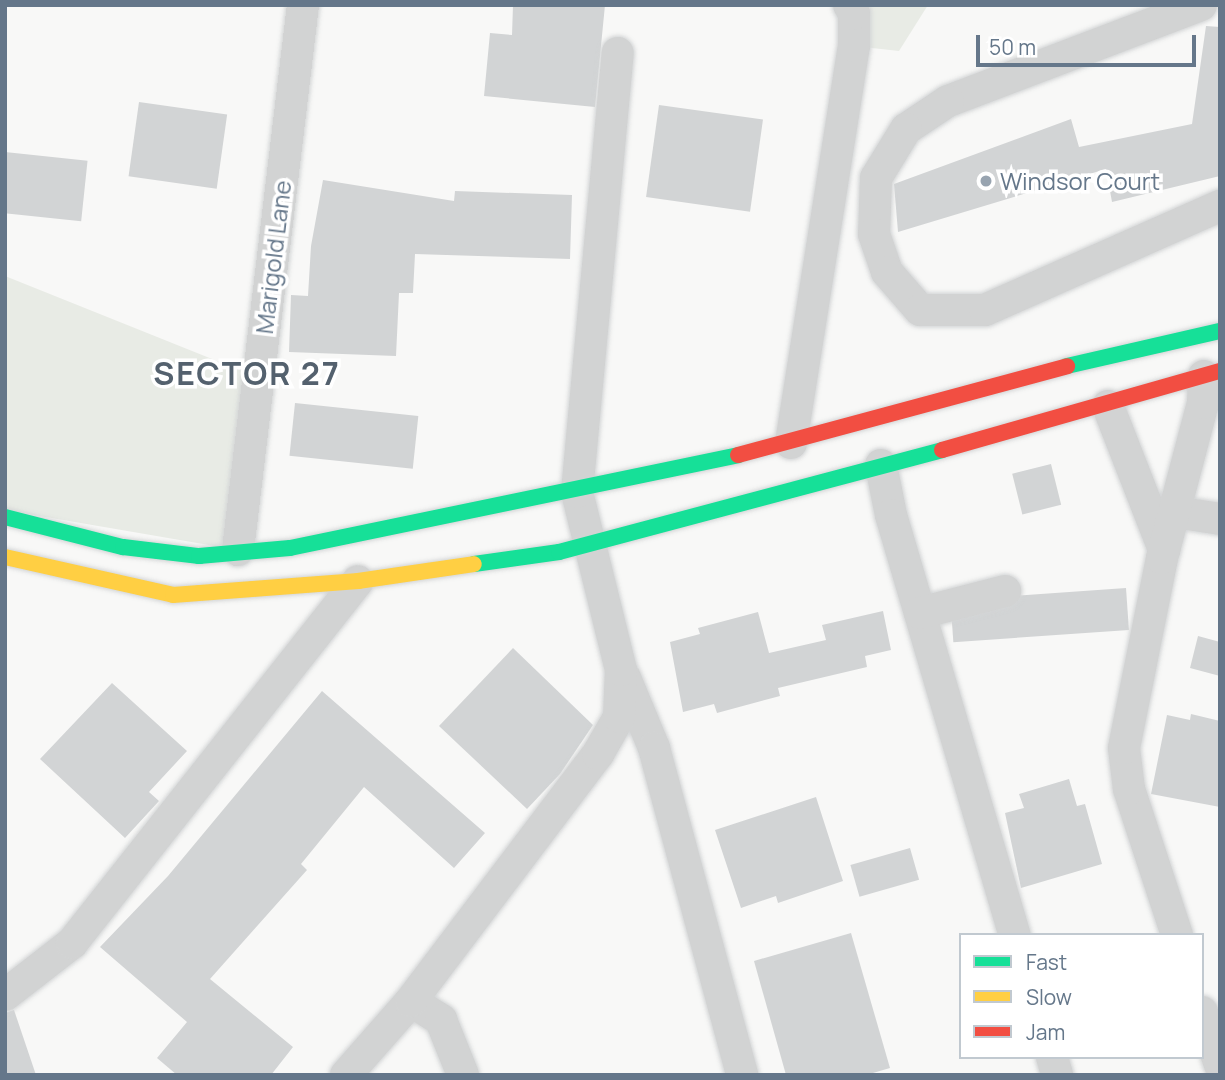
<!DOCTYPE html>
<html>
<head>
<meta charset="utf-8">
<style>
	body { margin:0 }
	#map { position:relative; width:1225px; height:1080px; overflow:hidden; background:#f8f8f7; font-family:Manrope,sans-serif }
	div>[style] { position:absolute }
	.green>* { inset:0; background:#e8ebe5 }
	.building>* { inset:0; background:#d2d4d5; transform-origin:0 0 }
	.roads { filter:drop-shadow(0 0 2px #d3d5d6) drop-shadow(0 0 2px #d3d5d6) }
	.street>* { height:32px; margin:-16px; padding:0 16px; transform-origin:16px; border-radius:16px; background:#d2d3d3 }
	.fast>* { height:16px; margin:-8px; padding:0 8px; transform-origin:8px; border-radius:8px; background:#16e098 }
	.slow>* { height:16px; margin:-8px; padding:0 8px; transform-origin:8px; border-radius:8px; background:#ffcf43 }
	.jam>* { height:16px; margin:-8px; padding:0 8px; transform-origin:8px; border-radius:8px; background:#f24e42 }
	.dots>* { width:19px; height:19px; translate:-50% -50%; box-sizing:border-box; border:4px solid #fff; border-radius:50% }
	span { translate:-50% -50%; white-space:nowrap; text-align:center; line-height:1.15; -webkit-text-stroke:7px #fff; paint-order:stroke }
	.poi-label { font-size:24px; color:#65778a }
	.left { translate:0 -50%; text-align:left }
	.street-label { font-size:24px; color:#65778a }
	.district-label { font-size:32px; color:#54616e; font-weight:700; letter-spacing:2px }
	.frame { position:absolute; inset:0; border:7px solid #65778a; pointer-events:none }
	.legend { position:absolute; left:959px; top:933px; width:245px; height:126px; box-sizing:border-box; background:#fff; border:2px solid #c1c9d0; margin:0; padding:9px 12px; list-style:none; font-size:21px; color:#65778a }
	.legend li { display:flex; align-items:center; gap:14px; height:35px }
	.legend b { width:35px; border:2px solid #c1c9d0 }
	.scale { position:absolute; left:976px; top:35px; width:220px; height:32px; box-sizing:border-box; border:4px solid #65778a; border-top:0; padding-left:9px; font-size:21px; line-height:24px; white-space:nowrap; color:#65778a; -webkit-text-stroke:5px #fff; paint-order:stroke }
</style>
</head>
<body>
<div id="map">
	<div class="green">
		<i style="clip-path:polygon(862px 5px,928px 5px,899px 51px,854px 46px)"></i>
		<i style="clip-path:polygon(5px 276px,247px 373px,238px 550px,5px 510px)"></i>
	</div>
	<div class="building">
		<i style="clip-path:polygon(513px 5px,605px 5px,595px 107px,484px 96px,490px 33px,512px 35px)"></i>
		<i style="clip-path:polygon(1206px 26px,1220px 27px,1220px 176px,1112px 202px,1106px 169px,898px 232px,894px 184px,1071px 119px,1079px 147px,1192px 124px)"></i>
		<i style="left:139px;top:102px;width:89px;height:75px;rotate:8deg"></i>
		<i style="left:659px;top:105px;width:105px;height:93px;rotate:8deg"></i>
		<i style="left:5px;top:152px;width:83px;height:61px;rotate:6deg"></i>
		<i style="clip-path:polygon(323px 180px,454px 201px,455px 191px,572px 195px,570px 259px,415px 254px,413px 293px,399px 293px,396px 356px,289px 352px,291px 295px,308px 296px,311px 246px)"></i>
		<i style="left:295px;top:403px;width:124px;height:53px;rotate:6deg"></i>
		<i style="left:1051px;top:464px;width:42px;height:40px;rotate:76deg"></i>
		<i style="left:1126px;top:588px;width:42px;height:176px;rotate:86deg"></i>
		<i style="clip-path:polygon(883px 611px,891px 650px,865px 656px,867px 667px,778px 688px,780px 696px,717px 713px,714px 704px,683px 712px,670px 642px,700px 634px,698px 628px,758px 612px,769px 653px,826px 640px,822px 625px)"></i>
		<i style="clip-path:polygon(1198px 636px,1220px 642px,1220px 676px,1190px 668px)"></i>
		<i style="clip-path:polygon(513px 648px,593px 725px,560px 774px,527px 809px,439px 726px)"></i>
		<i style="clip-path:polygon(112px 683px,187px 751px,149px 792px,159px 801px,125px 838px,40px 759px)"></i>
		<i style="clip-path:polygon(322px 691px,485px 833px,454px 868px,364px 787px,301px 864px,307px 870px,210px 979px,293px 1047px,271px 1075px,177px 1075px,157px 1058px,187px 1022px,100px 947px,168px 876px)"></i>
		<i style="clip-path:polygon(1191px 714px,1220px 721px,1220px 807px,1151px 794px,1167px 715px,1190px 720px)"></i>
		<i style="clip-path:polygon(1069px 779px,1077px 806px,1085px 804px,1102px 864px,1021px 888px,1005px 813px,1024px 808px,1019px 794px)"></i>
		<i style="clip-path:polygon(816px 797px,843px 881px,778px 903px,776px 896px,741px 908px,715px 830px)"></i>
		<i style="left:910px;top:848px;width:33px;height:62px;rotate:74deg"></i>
		<i style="clip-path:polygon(851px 933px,890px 1068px,866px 1075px,786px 1075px,754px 961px)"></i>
		<i style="clip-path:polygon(14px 1010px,36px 1075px,5px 1075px,5px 1013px)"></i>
	</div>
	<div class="roads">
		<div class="street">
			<i style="left:1201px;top:5px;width:271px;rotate:159.2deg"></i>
			<i style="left:948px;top:101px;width:50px;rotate:146.3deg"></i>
			<i style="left:906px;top:129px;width:57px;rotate:121.5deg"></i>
			<i style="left:876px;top:178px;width:56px;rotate:92deg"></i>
			<i style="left:874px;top:234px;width:40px;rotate:71.1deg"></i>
			<i style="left:887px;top:272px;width:50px;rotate:49deg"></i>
			<i style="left:920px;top:310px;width:65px"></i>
			<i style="left:985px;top:310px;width:257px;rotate:-23.9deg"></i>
			<i style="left:1108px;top:406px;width:155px;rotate:68.7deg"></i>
			<i style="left:791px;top:443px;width:402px;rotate:-81deg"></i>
			<i style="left:854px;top:46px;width:32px;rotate:-90deg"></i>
			<i style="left:854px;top:14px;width:10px;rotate:-119deg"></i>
			<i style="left:881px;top:465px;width:51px;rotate:78.7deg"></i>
			<i style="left:891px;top:515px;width:438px;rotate:73.6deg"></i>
			<i style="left:1175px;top:512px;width:46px;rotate:8.8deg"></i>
			<i style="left:238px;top:550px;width:549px;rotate:-83.2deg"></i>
			<i style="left:920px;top:613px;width:88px;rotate:-14.5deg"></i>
			<i style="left:625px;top:678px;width:76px;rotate:67.5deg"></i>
			<i style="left:654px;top:748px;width:339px;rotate:74.9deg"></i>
			<i style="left:1177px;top:935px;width:154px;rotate:-108.2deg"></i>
			<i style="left:1129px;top:789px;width:41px;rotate:-97deg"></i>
			<i style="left:1124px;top:748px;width:194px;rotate:-78.7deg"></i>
			<i style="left:1162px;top:558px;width:160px;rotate:-75.2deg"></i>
			<i style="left:1203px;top:403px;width:27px;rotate:-88deg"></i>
			<i style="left:5px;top:995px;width:85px;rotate:-37.8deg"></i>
			<i style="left:72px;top:943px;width:461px;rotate:-51.7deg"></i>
			<i style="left:411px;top:1001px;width:36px;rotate:32deg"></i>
			<i style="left:441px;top:1020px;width:59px;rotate:68.2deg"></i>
			<i style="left:1202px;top:1012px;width:56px;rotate:71.2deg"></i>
			<i style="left:1052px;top:1057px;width:19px;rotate:74deg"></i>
			<i style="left:346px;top:1075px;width:98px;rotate:-48.7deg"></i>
			<i style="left:411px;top:1001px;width:310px;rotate:-52.9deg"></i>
			<i style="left:598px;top:754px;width:43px;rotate:-60.4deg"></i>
			<i style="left:619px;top:717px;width:47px;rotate:-87.6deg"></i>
			<i style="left:621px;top:670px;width:183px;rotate:-103.9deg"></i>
			<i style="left:577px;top:492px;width:441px;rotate:-84.7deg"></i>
		</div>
		<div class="fast">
			<i style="left:1067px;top:366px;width:157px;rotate:-12.9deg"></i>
			<i style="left:5px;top:517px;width:122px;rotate:14.3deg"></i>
			<i style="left:123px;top:547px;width:77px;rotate:6.8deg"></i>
			<i style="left:199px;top:556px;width:91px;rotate:-5deg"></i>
			<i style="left:290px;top:548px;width:458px;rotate:-11.7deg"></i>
			<i style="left:474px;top:564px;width:86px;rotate:-8deg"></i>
			<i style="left:559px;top:552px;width:396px;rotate:-14.9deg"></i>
		</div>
		<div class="slow">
			<i style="left:5px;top:557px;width:172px;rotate:12.7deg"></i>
			<i style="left:173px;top:595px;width:186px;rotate:-4.3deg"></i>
			<i style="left:358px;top:581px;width:117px;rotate:-8.3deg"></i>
		</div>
		<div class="jam">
			<i style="left:942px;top:450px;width:289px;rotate:-15.9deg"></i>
			<i style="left:738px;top:455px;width:341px;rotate:-15.1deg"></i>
		</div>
	</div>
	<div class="dots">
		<i style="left:986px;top:181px;background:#98a4b0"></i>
	</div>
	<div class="poi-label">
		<span class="left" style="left:1000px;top:181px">Windsor Court</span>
	</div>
	<div class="street-label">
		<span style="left:273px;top:257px;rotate:-83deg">Marigold Lane</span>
	</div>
	<div class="district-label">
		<span style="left:247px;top:373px">SECTOR 27</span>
	</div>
	<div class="frame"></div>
	<ul class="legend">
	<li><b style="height:9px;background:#16e098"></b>Fast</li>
	<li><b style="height:9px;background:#ffcf43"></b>Slow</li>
	<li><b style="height:9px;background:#f24e42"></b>Jam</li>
	</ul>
	<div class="scale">50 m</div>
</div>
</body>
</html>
